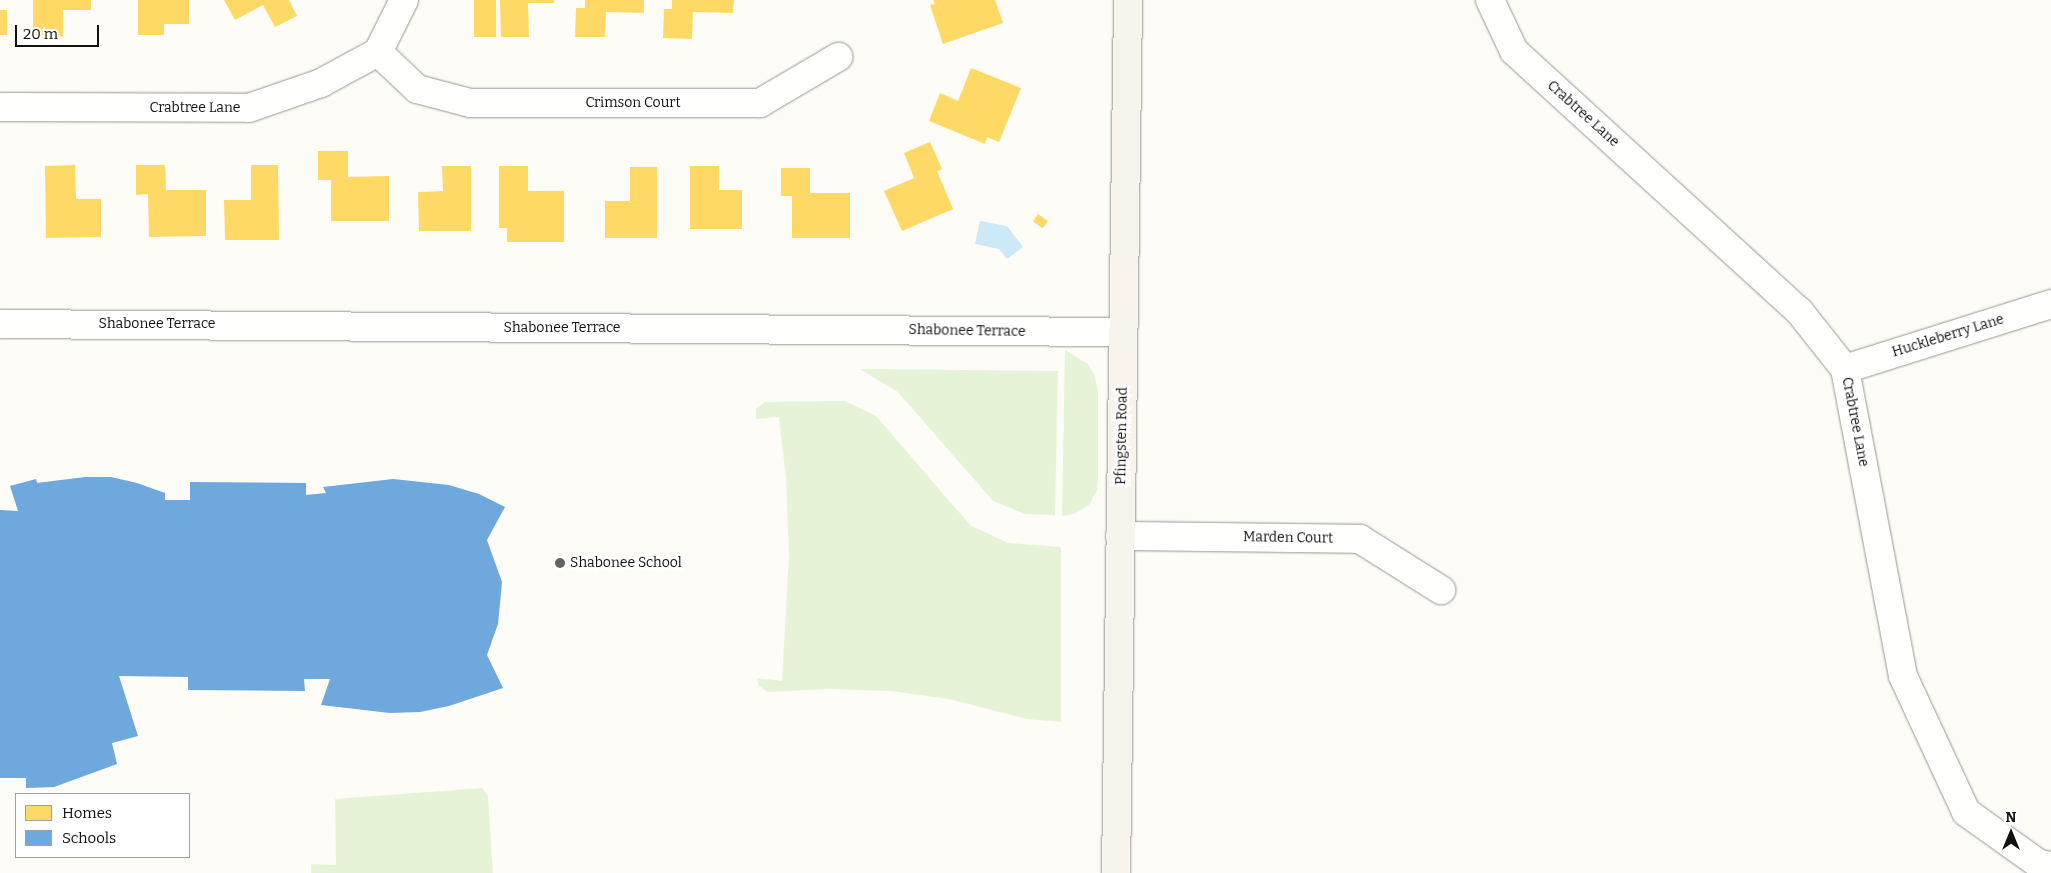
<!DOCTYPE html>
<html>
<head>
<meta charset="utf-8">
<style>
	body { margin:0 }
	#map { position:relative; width:2051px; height:873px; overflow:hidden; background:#fdfcf7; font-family:Bitter,serif }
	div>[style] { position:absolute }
	.green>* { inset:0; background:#e7f3d7 }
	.water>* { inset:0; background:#cde8f7 }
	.homes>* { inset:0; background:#ffd966; transform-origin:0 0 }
	.schools>* { inset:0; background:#6fa8dc }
	.roads { filter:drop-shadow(0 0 1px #979795) drop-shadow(0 0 1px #979795) }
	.street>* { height:28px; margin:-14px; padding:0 14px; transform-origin:14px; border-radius:14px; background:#fffffe }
	.secondary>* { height:28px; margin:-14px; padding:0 14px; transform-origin:14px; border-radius:14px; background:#f6f4eb }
	.dots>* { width:14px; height:14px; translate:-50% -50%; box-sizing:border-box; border:2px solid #fff; border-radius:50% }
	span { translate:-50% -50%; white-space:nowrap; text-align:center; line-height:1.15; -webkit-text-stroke:5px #fff; paint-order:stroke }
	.street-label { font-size:14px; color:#111 }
	.poi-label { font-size:14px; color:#111 }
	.left { translate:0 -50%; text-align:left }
	.legend { position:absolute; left:15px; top:793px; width:175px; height:65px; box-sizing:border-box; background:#fff; border:1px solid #a0a0a0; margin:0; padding:6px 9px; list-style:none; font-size:15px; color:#111 }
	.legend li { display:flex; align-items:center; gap:10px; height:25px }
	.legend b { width:25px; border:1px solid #a0a0a0 }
	.north { position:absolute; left:1986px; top:808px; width:50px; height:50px; -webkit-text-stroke:4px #fff; paint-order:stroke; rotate:0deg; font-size:14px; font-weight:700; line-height:20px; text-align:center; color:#111 }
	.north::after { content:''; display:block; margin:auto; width:18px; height:22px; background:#111; clip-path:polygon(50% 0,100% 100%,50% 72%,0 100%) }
	.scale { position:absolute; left:15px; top:25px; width:84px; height:22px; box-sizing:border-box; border:2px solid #111; border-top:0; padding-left:6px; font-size:15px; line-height:18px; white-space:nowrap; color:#111; -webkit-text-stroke:4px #fff; paint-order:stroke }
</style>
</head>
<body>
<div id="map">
	<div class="green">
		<i style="clip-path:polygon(1065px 350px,1088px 364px,1095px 376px,1098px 393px,1098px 480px,1097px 490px,1089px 505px,1074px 514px,1062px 516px)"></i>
		<i style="clip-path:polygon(860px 369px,1058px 371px,1055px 515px,1025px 514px,993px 501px,898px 392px)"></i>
		<i style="clip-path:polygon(845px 401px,876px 416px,970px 525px,1008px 543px,1061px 547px,1061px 722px,1027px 719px,949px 699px,891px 691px,828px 689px,768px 692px,759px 686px,757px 678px,782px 681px,789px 556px,786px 478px,779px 417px,756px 419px,756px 409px,765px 402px)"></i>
		<i style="clip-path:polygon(482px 788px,488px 796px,493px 873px,311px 873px,311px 864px,336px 865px,335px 799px)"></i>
	</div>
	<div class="water">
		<i style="clip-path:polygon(980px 221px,1007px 226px,1023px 247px,1007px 259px,999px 249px,975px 244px)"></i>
	</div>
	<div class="homes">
		<i style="clip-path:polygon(33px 0,91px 0,91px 10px,63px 10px,63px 37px,33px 37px)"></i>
		<i style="clip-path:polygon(138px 0,189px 0,189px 24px,164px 24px,164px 35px,138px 35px)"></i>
		<i style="clip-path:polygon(224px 0,289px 0,297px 16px,275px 27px,263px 5px,235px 20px)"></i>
		<i style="left:474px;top:0;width:22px;height:37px"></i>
		<i style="clip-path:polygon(500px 0,554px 0,554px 3px,528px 3px,529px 37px,501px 37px)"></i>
		<i style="clip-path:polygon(585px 0,644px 0,644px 13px,606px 12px,605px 37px,575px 37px,576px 8px,585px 8px)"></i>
		<i style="clip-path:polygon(672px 0,734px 0,733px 13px,693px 12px,692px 39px,663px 38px,664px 9px,672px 9px)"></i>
		<i style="clip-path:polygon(933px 0,995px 0,1003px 23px,943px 44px,930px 5px,935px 4px)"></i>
		<i style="left:0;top:10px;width:7px;height:25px"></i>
		<i style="clip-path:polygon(971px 68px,1021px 88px,999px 142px,987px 137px,985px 144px,929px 121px,940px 93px,958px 101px)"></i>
		<i style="clip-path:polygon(930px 142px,942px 169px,937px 171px,953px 209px,902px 231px,884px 191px,914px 178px,904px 153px)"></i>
		<i style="clip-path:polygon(318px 151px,348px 151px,348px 177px,389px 176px,389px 221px,331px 221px,331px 180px,318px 180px)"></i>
		<i style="clip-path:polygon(75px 165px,76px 199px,101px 199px,101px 237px,46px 238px,45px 166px)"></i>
		<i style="clip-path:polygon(136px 165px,165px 165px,166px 190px,206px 190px,206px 236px,149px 237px,148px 194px,136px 195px)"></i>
		<i style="clip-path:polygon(251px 165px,278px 165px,279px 240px,225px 240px,224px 200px,251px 200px)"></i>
		<i style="clip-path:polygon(442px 166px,471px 166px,471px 231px,419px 231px,418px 192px,443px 191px)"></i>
		<i style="clip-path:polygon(499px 166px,528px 166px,528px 191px,564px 191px,564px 242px,507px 242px,507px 228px,499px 228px)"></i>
		<i style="clip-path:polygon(690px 166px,719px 166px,719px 190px,742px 190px,742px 229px,690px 229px)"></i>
		<i style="clip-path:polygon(630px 167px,657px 167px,657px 238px,605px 238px,605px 201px,630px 201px)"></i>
		<i style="clip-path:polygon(781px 168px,810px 168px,810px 193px,850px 193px,850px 238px,792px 238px,792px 196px,781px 196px)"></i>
		<i style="left:1038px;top:214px;width:12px;height:9px;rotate:35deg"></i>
	</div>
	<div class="schools">
		<i style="clip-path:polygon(85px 477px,111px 477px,137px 483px,165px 493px,165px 500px,190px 500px,190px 482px,306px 483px,306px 495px,326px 493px,323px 487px,393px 479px,449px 485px,479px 494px,505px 507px,487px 540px,502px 582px,498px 624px,487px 655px,503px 688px,449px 706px,420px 712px,390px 713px,321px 705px,330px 679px,304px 679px,305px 691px,188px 690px,188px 677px,119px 676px,138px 736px,112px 743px,117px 764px,54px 787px,26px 788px,26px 778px,0 778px,0 510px,18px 511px,10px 486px,36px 479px,37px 483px)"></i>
	</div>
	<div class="roads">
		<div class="street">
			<i style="left:1490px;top:0;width:56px;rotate:64.8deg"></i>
			<i style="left:1514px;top:51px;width:386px;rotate:42.4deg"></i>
			<i style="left:1799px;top:311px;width:74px;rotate:51.6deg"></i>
			<i style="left:1845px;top:369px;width:312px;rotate:79.3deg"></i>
			<i style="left:1903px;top:676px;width:150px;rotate:65.1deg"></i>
			<i style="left:1966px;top:812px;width:90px;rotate:35.5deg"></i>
			<i style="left:2039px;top:864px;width:12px;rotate:9deg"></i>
			<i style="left:378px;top:52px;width:54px;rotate:43.5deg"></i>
			<i style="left:417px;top:89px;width:55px;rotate:14.8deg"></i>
			<i style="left:470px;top:103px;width:290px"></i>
			<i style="left:760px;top:103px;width:91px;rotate:-30.5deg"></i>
			<i style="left:0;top:107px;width:249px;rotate:0.2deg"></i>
			<i style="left:249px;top:108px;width:76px;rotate:-19.1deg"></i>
			<i style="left:321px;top:83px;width:65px;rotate:-28.5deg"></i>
			<i style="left:378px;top:52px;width:58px;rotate:-63.4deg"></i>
			<i style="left:0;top:324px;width:1123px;rotate:0.41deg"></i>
			<i style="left:1845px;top:369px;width:216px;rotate:-17.5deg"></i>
			<i style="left:1120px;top:536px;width:240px;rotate:0.7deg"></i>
			<i style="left:1360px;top:539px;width:96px;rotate:32.2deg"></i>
		</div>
		<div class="secondary">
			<i style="left:1116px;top:873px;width:873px;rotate:-89.21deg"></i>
		</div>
	</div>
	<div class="dots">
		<i style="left:560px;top:563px;background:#646362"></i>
	</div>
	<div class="street-label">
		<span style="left:633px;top:103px">Crimson Court</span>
		<span style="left:195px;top:108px">Crabtree Lane</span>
		<span style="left:1583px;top:114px;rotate:42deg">Crabtree Lane</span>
		<span style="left:157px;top:324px">Shabonee Terrace</span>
		<span style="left:562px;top:328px">Shabonee Terrace</span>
		<span style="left:967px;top:331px;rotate:1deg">Shabonee Terrace</span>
		<span style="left:1948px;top:336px;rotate:-17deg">Huckleberry Lane</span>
		<span style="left:1855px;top:422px;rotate:79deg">Crabtree Lane</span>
		<span style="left:1122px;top:436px;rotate:-89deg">Pfingsten Road</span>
		<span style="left:1288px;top:538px;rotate:1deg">Marden Court</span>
	</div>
	<div class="poi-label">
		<span class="left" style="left:570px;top:563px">Shabonee School</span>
	</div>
	<ul class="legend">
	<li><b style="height:14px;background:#ffd966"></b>Homes</li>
	<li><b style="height:14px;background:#6fa8dc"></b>Schools</li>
	</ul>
	<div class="north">N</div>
	<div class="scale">20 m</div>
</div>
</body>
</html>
